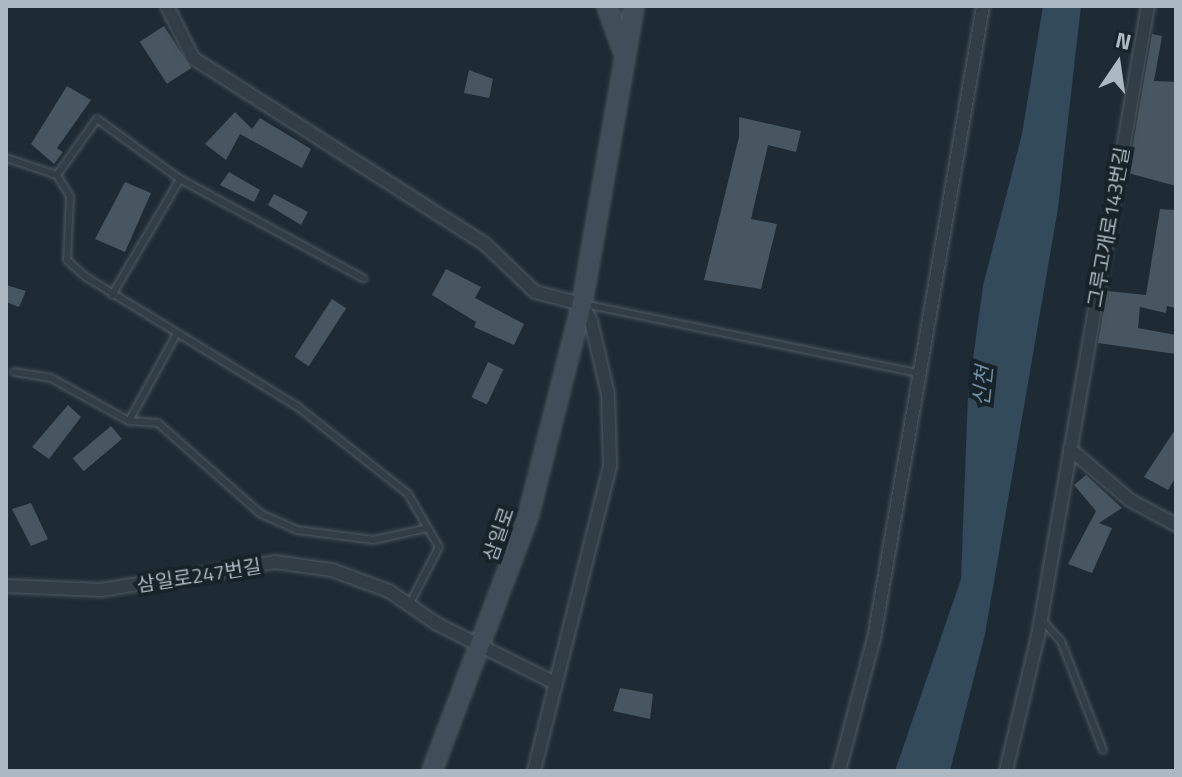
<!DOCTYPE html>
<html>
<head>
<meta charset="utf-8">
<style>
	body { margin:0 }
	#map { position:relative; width:1182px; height:777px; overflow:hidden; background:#1f2b34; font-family:"Titillium Web","Noto Sans KR",sans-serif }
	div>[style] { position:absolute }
	.water>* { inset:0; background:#334a5b }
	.building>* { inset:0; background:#475660; transform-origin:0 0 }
	.roads { filter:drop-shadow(0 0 2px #505b63) drop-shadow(0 0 2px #505b63) }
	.lane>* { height:6px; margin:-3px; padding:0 3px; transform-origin:3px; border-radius:3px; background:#323d45 }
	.street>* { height:12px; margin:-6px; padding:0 6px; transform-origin:6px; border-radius:6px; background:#323d45 }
	.secondary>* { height:18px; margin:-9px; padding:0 9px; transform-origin:9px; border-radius:9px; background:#414d58 }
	span { translate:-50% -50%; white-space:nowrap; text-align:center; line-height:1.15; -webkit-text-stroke:8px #182229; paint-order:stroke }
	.street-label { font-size:20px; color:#acb8c2 }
	.water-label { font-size:22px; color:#6e8ea6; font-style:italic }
	.frame { position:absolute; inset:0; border:8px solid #acb8c2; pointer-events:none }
	.north { position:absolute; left:1078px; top:24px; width:80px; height:80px; -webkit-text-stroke:6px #182229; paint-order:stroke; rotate:13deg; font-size:22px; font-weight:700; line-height:32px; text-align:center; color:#acb8c2 }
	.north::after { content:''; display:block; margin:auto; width:28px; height:36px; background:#acb8c2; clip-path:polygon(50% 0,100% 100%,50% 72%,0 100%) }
</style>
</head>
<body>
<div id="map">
	<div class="water">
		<i style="clip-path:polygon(1043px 6px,1081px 6px,1058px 208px,985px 634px,950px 771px,895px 771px,961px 579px,968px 395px,983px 286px,1022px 134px)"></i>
	</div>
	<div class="building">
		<i style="left:164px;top:26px;width:50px;height:29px;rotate:57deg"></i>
		<i style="clip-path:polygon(1152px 34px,1162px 36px,1154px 81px,1176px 82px,1176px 186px,1128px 173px)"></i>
		<i style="clip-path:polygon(469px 70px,493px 79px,489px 98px,464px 93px)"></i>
		<i style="clip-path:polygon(67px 86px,91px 100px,57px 148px,63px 152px,54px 164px,31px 144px)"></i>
		<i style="clip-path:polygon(235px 112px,252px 129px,260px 118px,311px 149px,302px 168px,240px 134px,226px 160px,205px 144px)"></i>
		<i style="clip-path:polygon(739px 117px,801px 131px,796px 152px,768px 145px,751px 219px,777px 224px,761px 289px,704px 280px,739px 137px)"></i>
		<i style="clip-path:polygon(229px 172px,260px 190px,254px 202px,220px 185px)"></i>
		<i style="clip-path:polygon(125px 182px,151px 193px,125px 252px,95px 239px)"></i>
		<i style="clip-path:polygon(274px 194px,308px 212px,301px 225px,268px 205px)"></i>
		<i style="clip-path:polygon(1160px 209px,1176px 210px,1176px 308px,1167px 306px,1166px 313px,1140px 307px,1138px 328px,1176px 335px,1176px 354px,1098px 343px,1107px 291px,1146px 295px)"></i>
		<i style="clip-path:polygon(446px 269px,481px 287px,475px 298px,524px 324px,514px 345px,474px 327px,476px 322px,432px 295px)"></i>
		<i style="clip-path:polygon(6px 285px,26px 291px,19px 307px,6px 302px)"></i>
		<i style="left:332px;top:299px;width:17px;height:69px;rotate:33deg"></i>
		<i style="left:488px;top:362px;width:17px;height:39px;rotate:25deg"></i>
		<i style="clip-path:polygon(68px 405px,81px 417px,49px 459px,32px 447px)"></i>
		<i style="left:111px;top:426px;width:17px;height:50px;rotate:50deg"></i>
		<i style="clip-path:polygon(1176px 428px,1176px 477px,1168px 490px,1144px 477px)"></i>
		<i style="clip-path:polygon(1086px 475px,1122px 508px,1099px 523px,1112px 528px,1092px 573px,1068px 564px,1096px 511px,1074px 485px)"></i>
		<i style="clip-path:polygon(31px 503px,48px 539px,31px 546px,12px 509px)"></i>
		<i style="clip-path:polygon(620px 688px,653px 694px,650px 719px,613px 711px)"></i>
	</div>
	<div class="roads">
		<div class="lane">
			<i style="left:6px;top:158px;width:54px;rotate:18.4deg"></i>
			<i style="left:57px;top:175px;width:26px;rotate:59deg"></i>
			<i style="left:70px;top:197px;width:63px;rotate:92.7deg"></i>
			<i style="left:67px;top:260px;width:25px;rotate:42deg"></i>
			<i style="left:86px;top:277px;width:249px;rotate:31.5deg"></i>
			<i style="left:298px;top:407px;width:140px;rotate:38.3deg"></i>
			<i style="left:408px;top:494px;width:61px;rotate:59.7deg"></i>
			<i style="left:439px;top:547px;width:65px;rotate:117.3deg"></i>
			<i style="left:57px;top:175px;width:69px;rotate:-54.5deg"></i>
			<i style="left:97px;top:119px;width:102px;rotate:35.9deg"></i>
			<i style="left:180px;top:179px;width:209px;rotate:28.5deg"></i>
			<i style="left:112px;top:295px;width:134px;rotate:-59.6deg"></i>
			<i style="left:584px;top:304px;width:344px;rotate:11.7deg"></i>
			<i style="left:14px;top:372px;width:37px;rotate:9deg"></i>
			<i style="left:51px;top:378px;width:89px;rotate:28.9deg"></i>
			<i style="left:129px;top:421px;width:29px;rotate:4deg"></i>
			<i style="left:158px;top:423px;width:137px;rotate:41.5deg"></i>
			<i style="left:261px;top:514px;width:39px;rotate:24deg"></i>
			<i style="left:297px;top:530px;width:77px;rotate:7.5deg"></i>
			<i style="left:373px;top:540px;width:56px;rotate:-12.3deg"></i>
			<i style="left:129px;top:421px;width:98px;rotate:-61.3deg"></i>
			<i style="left:1041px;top:619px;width:30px;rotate:48deg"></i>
			<i style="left:1061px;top:641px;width:117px;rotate:68.9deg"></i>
		</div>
		<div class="street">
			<i style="left:167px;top:6px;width:58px;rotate:63.4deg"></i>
			<i style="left:193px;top:58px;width:346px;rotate:32.5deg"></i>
			<i style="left:485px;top:244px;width:69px;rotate:43.8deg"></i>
			<i style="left:535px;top:292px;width:49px;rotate:14.3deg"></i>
			<i style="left:582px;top:304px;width:19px;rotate:62deg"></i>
			<i style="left:591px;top:321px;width:75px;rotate:76.9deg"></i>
			<i style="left:608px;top:394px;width:72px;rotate:88.4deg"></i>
			<i style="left:610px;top:466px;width:314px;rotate:104deg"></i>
			<i style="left:1070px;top:449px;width:79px;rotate:40.4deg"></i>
			<i style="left:1130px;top:500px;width:52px;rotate:28.5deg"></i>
			<i style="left:6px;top:586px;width:95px;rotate:2.4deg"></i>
			<i style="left:101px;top:590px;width:176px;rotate:-9.1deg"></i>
			<i style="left:275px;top:562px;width:58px;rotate:8deg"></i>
			<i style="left:332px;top:570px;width:61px;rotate:20.2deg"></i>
			<i style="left:389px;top:591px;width:58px;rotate:34.5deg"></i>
			<i style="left:437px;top:624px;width:132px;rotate:26.6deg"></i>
			<i style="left:839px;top:771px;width:138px;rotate:-75.3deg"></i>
			<i style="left:874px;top:638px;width:641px;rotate:-80.21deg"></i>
			<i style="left:1006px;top:771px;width:139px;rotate:-76.7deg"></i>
			<i style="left:1038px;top:636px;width:640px;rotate:-80.1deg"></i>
		</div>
		<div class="secondary">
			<i style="left:607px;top:6px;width:45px;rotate:70.3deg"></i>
			<i style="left:432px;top:771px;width:272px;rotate:-69.3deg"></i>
			<i style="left:528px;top:517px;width:220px;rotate:-75.8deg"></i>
			<i style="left:582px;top:304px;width:303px;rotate:-80.1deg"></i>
		</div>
	</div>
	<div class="street-label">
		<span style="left:1108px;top:227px;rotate:-80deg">그루고개로143번길</span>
		<span style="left:498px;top:534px;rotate:-71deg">삼일로</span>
		<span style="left:199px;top:575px;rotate:-9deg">삼일로247번길</span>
	</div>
	<div class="water-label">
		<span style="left:983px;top:386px;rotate:-84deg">신천</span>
	</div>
	<div class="frame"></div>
	<div class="north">N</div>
</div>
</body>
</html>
